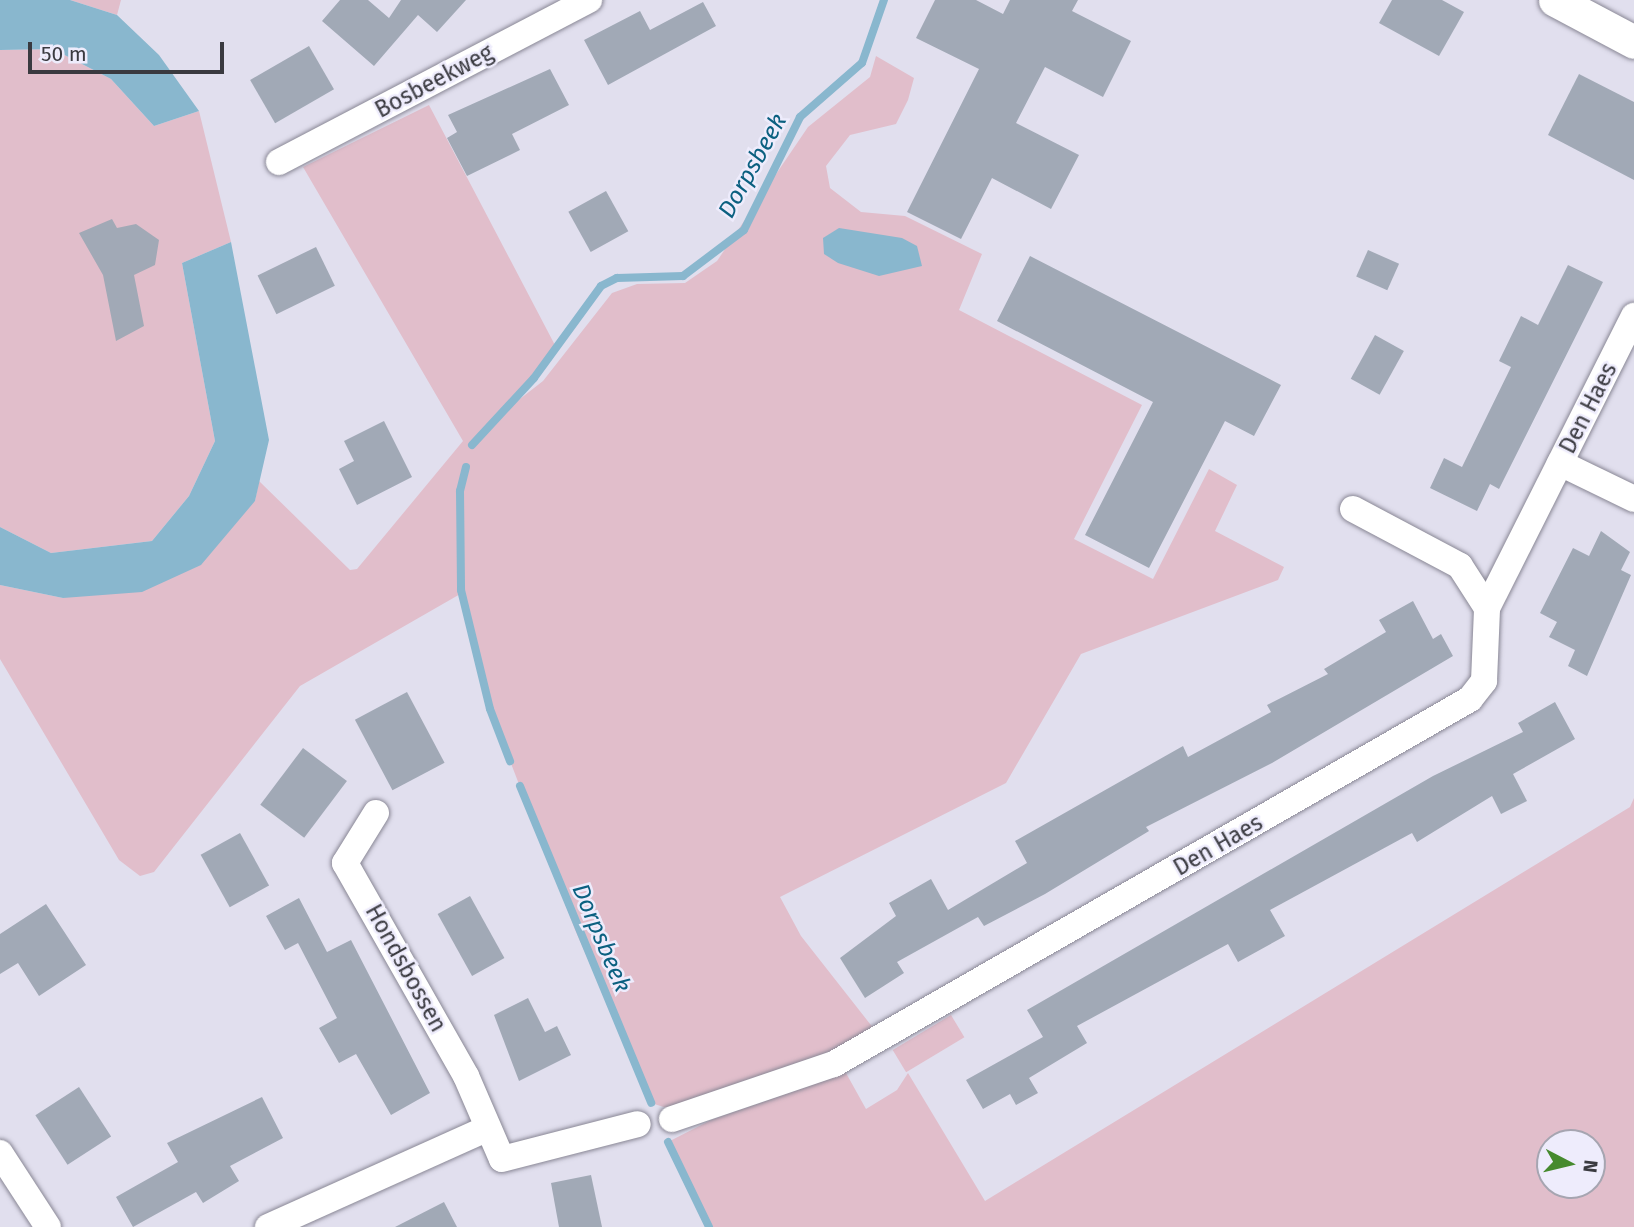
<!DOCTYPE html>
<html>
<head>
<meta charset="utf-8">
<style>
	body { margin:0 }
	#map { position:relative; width:1634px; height:1227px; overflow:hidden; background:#e1dfee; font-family:"Fira Sans",sans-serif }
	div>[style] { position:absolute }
	.green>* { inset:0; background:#e1becb; transform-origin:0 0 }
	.water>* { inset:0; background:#89b7ce }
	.stream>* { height:8px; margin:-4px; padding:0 4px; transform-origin:4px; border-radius:4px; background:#89b7ce }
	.building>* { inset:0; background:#a1a9b6; transform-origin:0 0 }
	.roads { filter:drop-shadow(0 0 2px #898795) drop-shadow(0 0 2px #898795) }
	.minor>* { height:26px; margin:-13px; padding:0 13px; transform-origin:13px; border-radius:13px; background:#fff }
	.tertiary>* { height:33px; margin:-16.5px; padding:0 16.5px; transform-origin:16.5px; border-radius:16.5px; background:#fff }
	span { translate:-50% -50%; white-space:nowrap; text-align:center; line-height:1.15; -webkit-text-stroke:5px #eeecfc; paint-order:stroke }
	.street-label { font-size:23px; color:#3a3a40 }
	.water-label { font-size:24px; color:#0b6080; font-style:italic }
	.north { position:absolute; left:1536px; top:1129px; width:70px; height:70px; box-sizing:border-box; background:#eeecfc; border:2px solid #a6a5b1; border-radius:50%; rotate:97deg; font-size:19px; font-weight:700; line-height:28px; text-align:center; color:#3a3a40 }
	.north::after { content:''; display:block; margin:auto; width:24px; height:32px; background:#468a2e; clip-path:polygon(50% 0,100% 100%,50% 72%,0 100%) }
	.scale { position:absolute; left:28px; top:42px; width:196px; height:32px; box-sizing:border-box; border:4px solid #3a3a40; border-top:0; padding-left:9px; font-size:21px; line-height:24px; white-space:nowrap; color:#3a3a40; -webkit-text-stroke:5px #eeecfc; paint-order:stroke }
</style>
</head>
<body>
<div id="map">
	<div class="green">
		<i style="clip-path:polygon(70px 0,121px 0,117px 15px)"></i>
		<i style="clip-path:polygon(53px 49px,111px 79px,154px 126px,199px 111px,231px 242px,182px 263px,215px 441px,189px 496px,152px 541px,51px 553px,0 527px,0 50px)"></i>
		<i style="clip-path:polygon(876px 56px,914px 78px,908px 100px,896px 124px,850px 135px,826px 166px,830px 188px,861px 212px,905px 216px,982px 254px,959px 310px,1142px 405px,1074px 539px,1153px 579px,1209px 469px,1237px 485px,1215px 531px,1284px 567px,1278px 580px,1081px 654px,1006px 783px,780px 897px,801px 936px,874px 1029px,818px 1060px,667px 1108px,651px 1103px,576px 932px,490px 709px,462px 593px,300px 686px,154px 872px,140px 876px,119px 860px,0 659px,0 585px,63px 598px,255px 501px,259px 481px,350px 570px,357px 569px,463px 441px,303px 167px,429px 105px,557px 349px,502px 413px,543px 381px,612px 293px,637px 284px,685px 283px,717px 261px,808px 127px,870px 77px)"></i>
		<i style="clip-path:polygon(evenodd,1634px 798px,1634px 1227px,709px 1227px,668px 1142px,711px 1120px,846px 1073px,866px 1109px,897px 1090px,908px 1073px,985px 1201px,1630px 807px,1634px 798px,1550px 1143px,1592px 1143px,1592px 1185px,1550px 1185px,1550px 1143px)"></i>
		<i style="left:951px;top:1015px;width:26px;height:68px;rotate:59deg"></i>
	</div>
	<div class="water">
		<i style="clip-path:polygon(0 0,70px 0,117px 15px,159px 55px,199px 111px,154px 126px,111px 79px,53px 49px,0 50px)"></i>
		<i style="clip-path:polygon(839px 228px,902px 238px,917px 246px,922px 266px,879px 276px,838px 263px,824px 254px,823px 238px)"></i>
		<i style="clip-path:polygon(231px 242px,269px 440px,255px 501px,201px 565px,142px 592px,63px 598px,0 585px,0 527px,51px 553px,152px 541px,189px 496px,215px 441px,182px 263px)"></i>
	</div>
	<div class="stream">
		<i style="left:472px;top:445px;width:91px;rotate:-47.2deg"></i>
		<i style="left:534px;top:378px;width:114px;rotate:-53.9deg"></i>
		<i style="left:601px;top:286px;width:18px;rotate:-27deg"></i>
		<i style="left:617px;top:278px;width:66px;rotate:-1.7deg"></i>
		<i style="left:683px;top:276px;width:76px;rotate:-37deg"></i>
		<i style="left:744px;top:230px;width:126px;rotate:-63.6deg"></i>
		<i style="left:800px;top:117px;width:82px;rotate:-41.1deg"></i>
		<i style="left:862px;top:63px;width:67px;rotate:-70.8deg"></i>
		<i style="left:466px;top:467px;width:25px;rotate:104deg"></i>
		<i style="left:460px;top:491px;width:99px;rotate:89.4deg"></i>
		<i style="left:461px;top:590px;width:122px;rotate:76.3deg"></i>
		<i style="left:490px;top:709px;width:56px;rotate:69deg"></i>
		<i style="left:520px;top:786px;width:343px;rotate:67.5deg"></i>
		<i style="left:668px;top:1142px;width:94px;rotate:64.2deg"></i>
	</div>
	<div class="building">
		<i style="clip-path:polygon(340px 0,368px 0,389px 18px,401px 0,466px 0,437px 32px,418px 15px,374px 66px,322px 21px)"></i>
		<i style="clip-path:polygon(935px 0,976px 0,1003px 14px,1010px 0,1078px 0,1072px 11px,1131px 41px,1103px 97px,1045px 67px,1016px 123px,1079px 155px,1051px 209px,992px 178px,961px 239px,907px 212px,979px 69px,916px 38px)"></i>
		<i style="clip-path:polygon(1392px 0,1442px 0,1464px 12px,1439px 56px,1379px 23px)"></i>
		<i style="clip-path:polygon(703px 2px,716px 26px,608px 85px,584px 40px,640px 11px,650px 30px)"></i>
		<i style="left:309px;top:46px;width:50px;height:68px;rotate:60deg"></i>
		<i style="clip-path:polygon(550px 69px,569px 105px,512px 134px,520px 150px,467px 176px,447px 138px,457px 132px,448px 115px)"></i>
		<i style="clip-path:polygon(1579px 74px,1634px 102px,1634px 180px,1548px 135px)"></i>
		<i style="left:606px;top:191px;width:46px;height:43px;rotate:61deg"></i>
		<i style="clip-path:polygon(112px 219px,117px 228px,136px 224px,159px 240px,155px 265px,134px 275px,144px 326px,116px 341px,103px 275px,79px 233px)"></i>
		<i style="left:316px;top:247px;width:43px;height:65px;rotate:64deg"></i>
		<i style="left:1368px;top:250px;width:34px;height:29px;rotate:24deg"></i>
		<i style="clip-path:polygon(1030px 256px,1281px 385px,1254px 436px,1225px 421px,1149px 568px,1085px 535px,1153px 402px,997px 321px)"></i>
		<i style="clip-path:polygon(1568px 265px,1603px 282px,1499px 489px,1490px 484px,1477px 511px,1430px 488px,1444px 458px,1462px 467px,1511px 367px,1499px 361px,1521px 316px,1538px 325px)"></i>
		<i style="left:1375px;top:335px;width:33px;height:50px;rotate:29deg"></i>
		<i style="clip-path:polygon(384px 421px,412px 477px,357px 505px,339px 469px,354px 461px,344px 441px)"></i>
		<i style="clip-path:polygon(1601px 531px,1630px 552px,1621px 570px,1631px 575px,1587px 676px,1568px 666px,1575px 650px,1549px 637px,1557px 622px,1540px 613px,1573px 548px,1589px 556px)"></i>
		<i style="clip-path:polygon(1413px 601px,1433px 639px,1441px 634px,1453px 656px,1272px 763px,1146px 827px,1149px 831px,1045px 894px,984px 926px,978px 917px,897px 962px,904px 973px,865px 998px,840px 958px,896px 916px,889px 903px,931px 879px,948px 910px,1027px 863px,1015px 841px,1183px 746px,1188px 757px,1271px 712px,1267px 705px,1328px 674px,1324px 669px,1386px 632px,1379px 620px)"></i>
		<i style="left:407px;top:692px;width:80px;height:59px;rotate:62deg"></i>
		<i style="clip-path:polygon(1555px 702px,1575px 739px,1513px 774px,1527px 801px,1501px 814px,1492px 796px,1417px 842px,1412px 833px,1270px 910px,1285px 936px,1238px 962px,1228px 944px,1077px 1026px,1087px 1043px,1029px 1078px,1038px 1093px,1016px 1105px,1010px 1094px,983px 1109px,966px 1080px,1043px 1037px,1027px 1010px,1433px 776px,1523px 732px,1518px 723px)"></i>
		<i style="left:303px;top:748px;width:55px;height:71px;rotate:37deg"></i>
		<i style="left:240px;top:833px;width:60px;height:45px;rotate:61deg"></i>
		<i style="left:470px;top:896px;width:71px;height:37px;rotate:61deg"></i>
		<i style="clip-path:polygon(299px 898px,327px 952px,351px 940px,430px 1093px,391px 1115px,356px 1054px,339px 1063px,319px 1028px,337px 1018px,298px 943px,285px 950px,266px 916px)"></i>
		<i style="clip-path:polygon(46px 904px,86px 965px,39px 996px,18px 963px,0 974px,0 934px)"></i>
		<i style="clip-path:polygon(528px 998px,545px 1032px,557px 1026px,571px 1055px,519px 1081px,494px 1015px)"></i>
		<i style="left:79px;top:1087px;width:59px;height:52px;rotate:57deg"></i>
		<i style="clip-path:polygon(262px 1097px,283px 1138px,230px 1166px,239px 1181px,203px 1203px,196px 1192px,133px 1227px,116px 1197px,178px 1162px,167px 1143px)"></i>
		<i style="clip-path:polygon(591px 1175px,602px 1227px,559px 1227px,551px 1183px)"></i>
		<i style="clip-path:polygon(444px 1202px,457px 1227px,395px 1227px)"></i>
	</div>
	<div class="roads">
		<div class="minor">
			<i style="left:279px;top:162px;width:350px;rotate:-27.6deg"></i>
			<i style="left:1560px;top:463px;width:82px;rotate:25.9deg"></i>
			<i style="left:1353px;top:509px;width:121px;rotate:28deg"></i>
			<i style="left:1460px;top:566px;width:50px;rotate:57.3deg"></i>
			<i style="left:376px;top:813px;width:59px;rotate:121.8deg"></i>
			<i style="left:345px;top:863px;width:245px;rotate:60.4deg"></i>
			<i style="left:466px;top:1076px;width:90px;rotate:66.6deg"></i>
			<i style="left:502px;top:1159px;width:140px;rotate:-14.4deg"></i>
			<i style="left:672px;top:1119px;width:171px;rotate:-18.8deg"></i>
			<i style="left:834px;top:1064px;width:733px;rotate:-29.85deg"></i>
			<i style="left:1470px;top:699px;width:23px;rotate:-52deg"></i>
			<i style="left:1484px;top:681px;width:73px;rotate:-87.6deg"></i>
			<i style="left:1487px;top:608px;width:327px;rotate:-63.3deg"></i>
			<i style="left:0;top:1153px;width:88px;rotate:57deg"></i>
			<i style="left:268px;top:1227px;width:241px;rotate:-24.2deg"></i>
		</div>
		<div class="tertiary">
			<i style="left:1555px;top:0;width:89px;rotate:28deg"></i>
		</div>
	</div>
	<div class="street-label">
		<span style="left:434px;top:81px;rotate:-28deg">Bosbeekweg</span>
		<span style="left:1588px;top:408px;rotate:-63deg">Den Haes</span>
		<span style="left:1218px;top:845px;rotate:-30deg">Den Haes</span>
		<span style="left:406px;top:968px;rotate:61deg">Hondsbossen</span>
	</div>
	<div class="water-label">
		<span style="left:753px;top:166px;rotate:-61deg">Dorpsbeek</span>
		<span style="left:601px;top:938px;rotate:67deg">Dorpsbeek</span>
	</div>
	<div class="north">N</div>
	<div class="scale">50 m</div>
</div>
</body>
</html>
